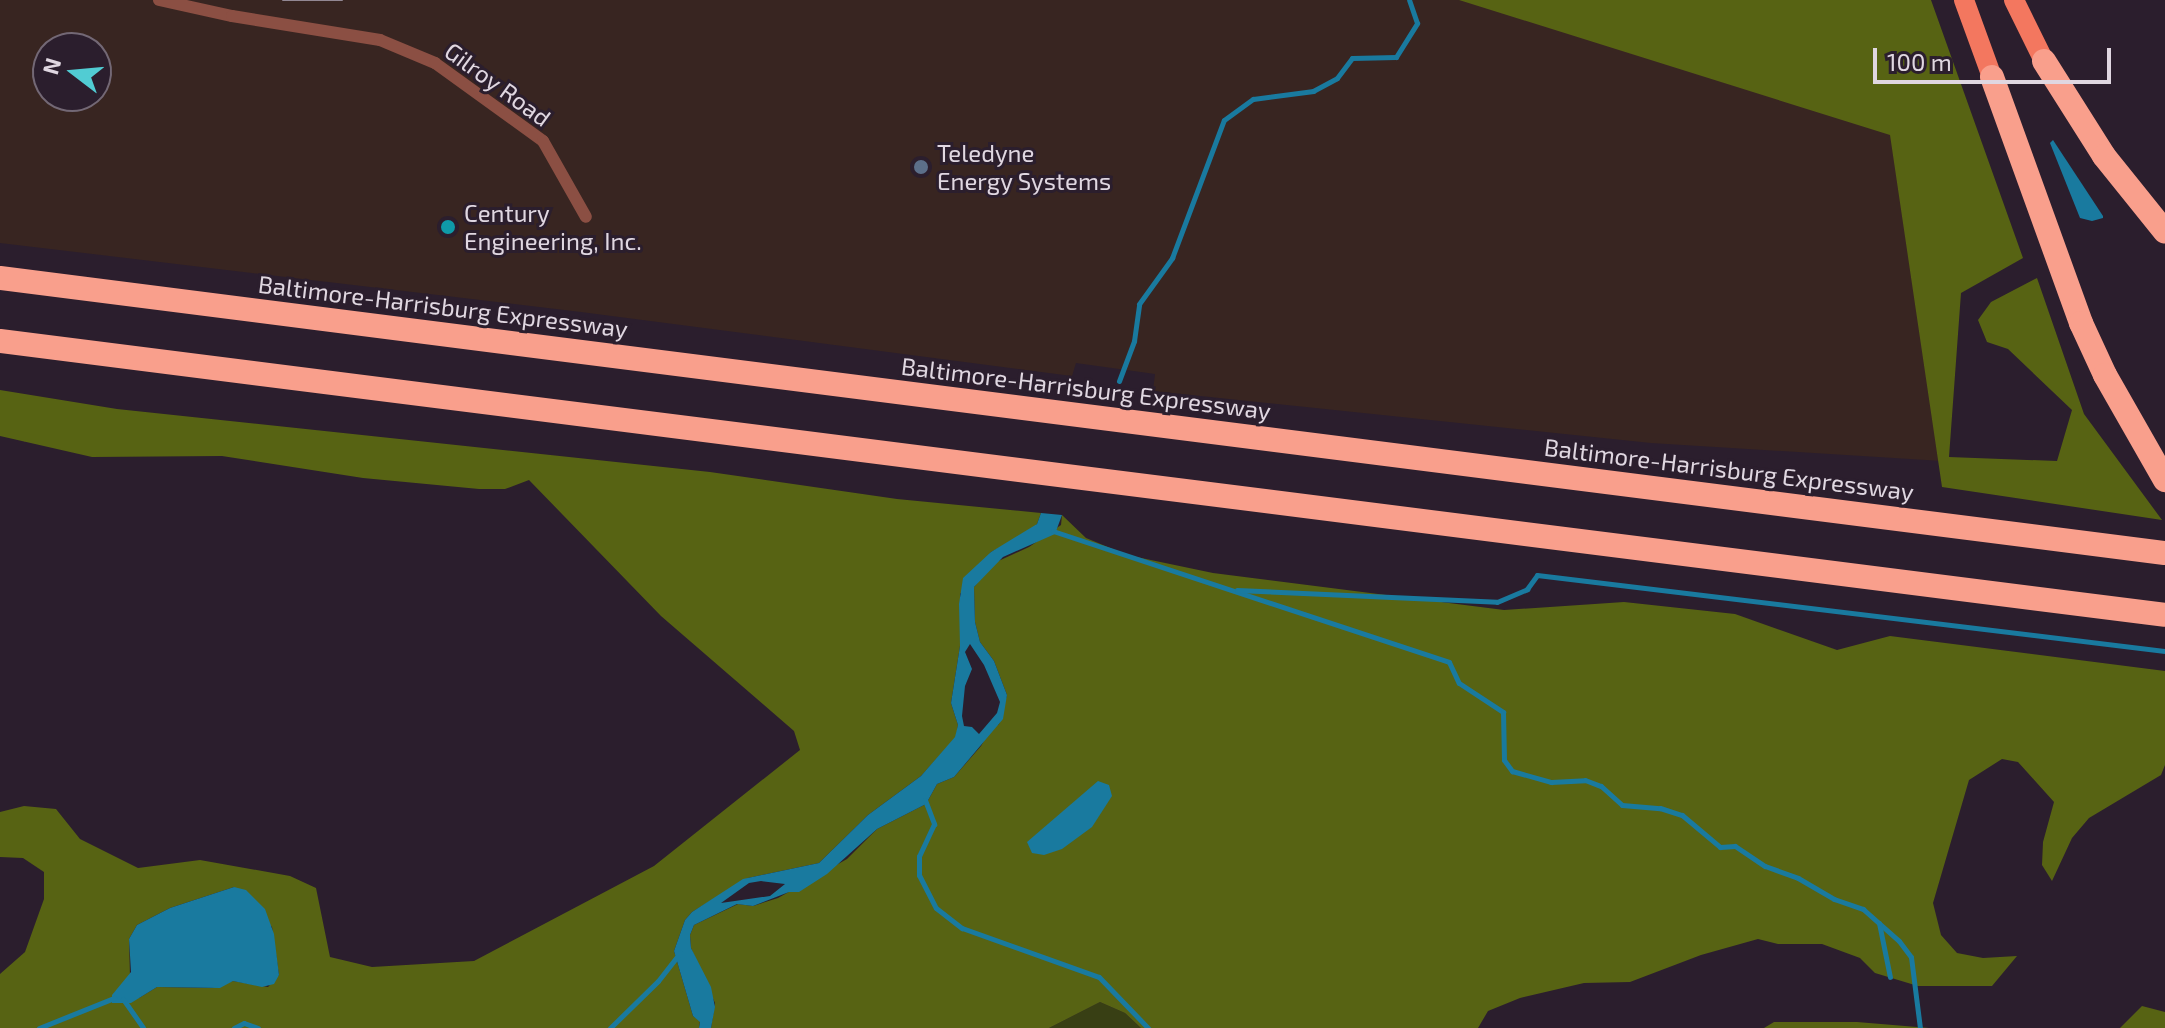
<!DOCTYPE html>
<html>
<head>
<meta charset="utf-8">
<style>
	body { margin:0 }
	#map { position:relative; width:2165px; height:1028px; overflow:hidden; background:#2b1e2d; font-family:"Exo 2",sans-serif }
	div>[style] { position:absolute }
	.commercial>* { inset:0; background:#382521 }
	.green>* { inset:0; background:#383f14 }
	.forest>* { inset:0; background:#576313 }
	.water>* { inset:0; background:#197a9f }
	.stream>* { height:5px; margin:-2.5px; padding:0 2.5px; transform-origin:2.5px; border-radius:2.5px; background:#197a9f }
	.minor>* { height:12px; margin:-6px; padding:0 6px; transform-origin:6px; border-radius:6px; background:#8b4f43 }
	.primary>* { height:20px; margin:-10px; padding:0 10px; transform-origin:10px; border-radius:10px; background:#f3775f }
	.motorway>* { height:24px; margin:-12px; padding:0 12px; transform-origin:12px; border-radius:12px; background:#f99f8c }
	.tram>* { height:2px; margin:-1px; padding:0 1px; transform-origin:1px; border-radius:1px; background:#928793 }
	.dots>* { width:22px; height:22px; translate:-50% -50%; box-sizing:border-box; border:4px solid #2b1e2d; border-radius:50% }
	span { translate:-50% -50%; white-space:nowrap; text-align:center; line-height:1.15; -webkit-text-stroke:6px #2b1e2d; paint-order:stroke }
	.street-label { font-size:24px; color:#e0d7e1 }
	.poi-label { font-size:24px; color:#e0d7e1 }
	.left { translate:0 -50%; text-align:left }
	.north { position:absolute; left:32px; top:32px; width:80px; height:80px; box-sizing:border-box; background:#2b1e2d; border:2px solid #736875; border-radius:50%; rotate:286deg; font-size:22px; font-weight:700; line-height:32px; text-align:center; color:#e0d7e1 }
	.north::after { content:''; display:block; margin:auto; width:28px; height:36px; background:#51ccd3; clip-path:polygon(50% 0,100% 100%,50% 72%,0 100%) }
	.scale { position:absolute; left:1873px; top:48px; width:238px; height:36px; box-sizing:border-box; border:4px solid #e0d7e1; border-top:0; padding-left:10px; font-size:24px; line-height:28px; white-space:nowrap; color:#e0d7e1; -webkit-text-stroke:6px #2b1e2d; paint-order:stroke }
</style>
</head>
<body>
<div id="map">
	<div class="commercial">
		<i style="clip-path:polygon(evenodd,0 0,1633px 0,1910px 98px,1942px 461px,1651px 443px,1153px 391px,1155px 374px,1076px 363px,1072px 376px,581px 312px,0 243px,0 0,48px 48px,96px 48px,96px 96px,48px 96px,48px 48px)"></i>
	</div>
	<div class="green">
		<i style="clip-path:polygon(1100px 1002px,1125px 1013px,1141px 1028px,1049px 1028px)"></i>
	</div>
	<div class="forest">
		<i style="clip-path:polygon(1459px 0,1931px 0,2023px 258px,1961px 293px,1949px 457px,2057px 461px,2072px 410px,2008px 349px,1987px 342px,1978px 320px,1991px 302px,2037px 278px,2084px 414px,2162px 520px,1942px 487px,1890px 135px)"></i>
		<i style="clip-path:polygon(evenodd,0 390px,117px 409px,710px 472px,897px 499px,1041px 513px,1037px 524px,1025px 534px,991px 552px,960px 594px,960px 646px,951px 703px,958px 725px,956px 737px,921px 776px,868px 815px,819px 863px,748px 878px,692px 912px,685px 920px,674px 951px,693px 1016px,700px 1021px,699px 1028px,0 1028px,0 974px,25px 952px,44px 899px,44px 872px,23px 858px,0 857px,0 812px,24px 806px,56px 809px,80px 839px,138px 868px,200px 860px,290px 876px,316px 888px,330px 957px,372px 967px,474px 961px,654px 866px,800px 750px,794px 731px,661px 616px,529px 480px,505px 489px,479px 489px,363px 478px,222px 456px,92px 457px,0 436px,0 390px,234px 887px,272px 927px,279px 975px,268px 987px,233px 981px,212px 988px,157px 987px,139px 998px,114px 993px,130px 976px,129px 939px,137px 925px,170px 908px,234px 887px)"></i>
		<i style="clip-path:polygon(1062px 515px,1086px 538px,1127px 555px,1213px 573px,1504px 610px,1624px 602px,1735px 614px,1837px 650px,1890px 636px,2165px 671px,2165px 765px,2161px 775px,2089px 818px,2072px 838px,2052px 881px,2042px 865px,2043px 842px,2054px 802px,2018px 762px,2002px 759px,1969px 780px,1933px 903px,1941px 935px,1957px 953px,1983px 958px,2017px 956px,1992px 986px,1918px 986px,1875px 973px,1860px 958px,1822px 944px,1778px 944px,1758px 939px,1701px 955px,1630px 982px,1584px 983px,1520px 998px,1488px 1011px,1478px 1028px,1141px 1028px,1125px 1013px,1100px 1002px,1049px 1028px,711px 1028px,715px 1003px,691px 948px,690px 935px,694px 925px,738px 904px,753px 906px,778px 898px,847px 859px,877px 829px,926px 804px,937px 784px,954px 777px,981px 746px,991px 729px,999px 724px,1007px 695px,994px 661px,980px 642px,975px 622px,974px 587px,994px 563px,1029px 547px,1061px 525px)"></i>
		<i style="clip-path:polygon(2142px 1006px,2165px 1012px,2165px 1028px,2120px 1028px)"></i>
		<i style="clip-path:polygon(1774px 1022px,1857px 1022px,1929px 1028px,1764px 1028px)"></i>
	</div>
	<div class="water">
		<i style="clip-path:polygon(2053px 140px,2103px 216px,2103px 218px,2092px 221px,2080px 218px,2050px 143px)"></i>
		<i style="clip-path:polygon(evenodd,1041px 513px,1062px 515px,1055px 534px,1003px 557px,974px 587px,975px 622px,980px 642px,994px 661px,1007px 695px,1003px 719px,954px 777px,937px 784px,926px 804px,877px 829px,827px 874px,799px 892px,789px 892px,753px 906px,737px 904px,694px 925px,690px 935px,691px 948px,711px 987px,715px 1007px,711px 1028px,699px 1028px,700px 1022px,693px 1016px,674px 951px,685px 920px,692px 912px,743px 879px,819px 863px,868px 815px,921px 776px,955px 737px,958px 725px,951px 703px,960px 646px,959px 604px,963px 578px,991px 552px,1037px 524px,1041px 513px,970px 644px,984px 665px,1000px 702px,997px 713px,979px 734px,972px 727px,964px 726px,962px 716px,965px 686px,972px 669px,965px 652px,970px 644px,1041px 513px,761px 881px,785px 884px,770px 896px,721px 903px,749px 883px,761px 881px)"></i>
		<i style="clip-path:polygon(1098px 781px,1109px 785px,1112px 796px,1092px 827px,1062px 849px,1044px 855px,1032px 853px,1027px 842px)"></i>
		<i style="clip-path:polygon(234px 887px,246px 890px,265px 909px,274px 934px,279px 975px,274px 984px,262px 987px,233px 981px,220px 988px,157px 987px,131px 1003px,112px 1003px,112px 995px,131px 972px,129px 939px,137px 925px,170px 908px)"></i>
	</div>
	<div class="stream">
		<i style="left:1119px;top:381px;width:43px;rotate:-69.4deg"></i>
		<i style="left:1134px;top:341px;width:37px;rotate:-82deg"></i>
		<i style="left:1139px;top:304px;width:57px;rotate:-54.3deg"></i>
		<i style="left:1172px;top:258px;width:147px;rotate:-69.4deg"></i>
		<i style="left:1224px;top:120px;width:36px;rotate:-36deg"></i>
		<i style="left:1253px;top:99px;width:61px;rotate:-7.6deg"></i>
		<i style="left:1313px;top:91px;width:27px;rotate:-28deg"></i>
		<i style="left:1337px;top:78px;width:25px;rotate:-53deg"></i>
		<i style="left:1352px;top:58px;width:44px;rotate:-1.3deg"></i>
		<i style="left:1396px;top:57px;width:40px;rotate:-58deg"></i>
		<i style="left:1417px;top:23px;width:24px;rotate:-109deg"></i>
		<i style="left:1053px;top:531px;width:417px;rotate:18.3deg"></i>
		<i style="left:1449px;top:662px;width:23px;rotate:65deg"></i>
		<i style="left:1459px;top:683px;width:53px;rotate:33.4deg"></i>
		<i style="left:1503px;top:712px;width:48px;rotate:88.8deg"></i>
		<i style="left:1504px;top:760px;width:14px;rotate:54deg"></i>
		<i style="left:1512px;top:771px;width:41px;rotate:15.8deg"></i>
		<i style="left:1551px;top:782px;width:34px;rotate:-3deg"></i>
		<i style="left:1585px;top:780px;width:17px;rotate:21deg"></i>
		<i style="left:1601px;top:786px;width:28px;rotate:42deg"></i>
		<i style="left:1622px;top:805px;width:38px;rotate:5deg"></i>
		<i style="left:1660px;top:808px;width:23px;rotate:18deg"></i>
		<i style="left:1682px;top:815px;width:50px;rotate:40.1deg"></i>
		<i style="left:1720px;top:847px;width:15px;rotate:-4deg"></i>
		<i style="left:1735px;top:846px;width:36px;rotate:34deg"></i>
		<i style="left:1765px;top:866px;width:35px;rotate:20deg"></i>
		<i style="left:1798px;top:878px;width:42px;rotate:30.3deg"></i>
		<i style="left:1834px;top:899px;width:31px;rotate:19deg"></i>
		<i style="left:1863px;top:909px;width:48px;rotate:41.6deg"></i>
		<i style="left:1899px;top:941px;width:20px;rotate:53deg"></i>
		<i style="left:1911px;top:957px;width:72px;rotate:82.8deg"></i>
		<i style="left:1237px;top:590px;width:260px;rotate:2.6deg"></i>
		<i style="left:1497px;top:602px;width:33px;rotate:-23deg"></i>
		<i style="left:1527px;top:589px;width:17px;rotate:-54deg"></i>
		<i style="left:1537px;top:575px;width:633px;rotate:6.9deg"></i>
		<i style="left:925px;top:800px;width:26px;rotate:69deg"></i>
		<i style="left:934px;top:824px;width:35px;rotate:115deg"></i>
		<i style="left:919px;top:856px;width:19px;rotate:90deg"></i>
		<i style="left:919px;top:875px;width:37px;rotate:63deg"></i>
		<i style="left:936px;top:908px;width:33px;rotate:38deg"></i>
		<i style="left:962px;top:928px;width:145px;rotate:19.7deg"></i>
		<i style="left:1099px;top:977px;width:71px;rotate:46.1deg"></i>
		<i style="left:1879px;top:923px;width:55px;rotate:78.5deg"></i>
		<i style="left:123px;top:999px;width:35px;rotate:55deg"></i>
		<i style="left:39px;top:1028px;width:81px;rotate:-21.8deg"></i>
		<i style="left:234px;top:1028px;width:11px;rotate:-27deg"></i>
		<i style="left:244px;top:1023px;width:15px;rotate:20deg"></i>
		<i style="left:610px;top:1028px;width:67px;rotate:-44.4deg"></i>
		<i style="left:658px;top:981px;width:36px;rotate:-52deg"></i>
	</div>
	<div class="minor">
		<i style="left:159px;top:0;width:75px;rotate:12.4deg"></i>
		<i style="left:232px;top:16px;width:150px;rotate:9.2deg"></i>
		<i style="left:380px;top:40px;width:60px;rotate:22.7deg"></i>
		<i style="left:435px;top:63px;width:133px;rotate:35.8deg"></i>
		<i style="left:543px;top:141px;width:87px;rotate:60.5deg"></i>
	</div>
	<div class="primary">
		<i style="left:1964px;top:0;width:82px;rotate:70deg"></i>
		<i style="left:2014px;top:0;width:68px;rotate:63.8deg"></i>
	</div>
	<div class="motorway">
		<i style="left:2044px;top:61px;width:112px;rotate:57.7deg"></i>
		<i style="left:2104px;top:156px;width:97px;rotate:51.2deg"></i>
		<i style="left:1992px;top:77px;width:262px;rotate:70.1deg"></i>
		<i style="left:2081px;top:323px;width:57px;rotate:65.2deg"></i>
		<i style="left:2105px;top:375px;width:121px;rotate:60.3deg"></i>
		<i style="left:0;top:278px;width:2182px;rotate:7.24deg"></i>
		<i style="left:0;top:341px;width:2182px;rotate:7.21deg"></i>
	</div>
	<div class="tram">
		<i style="left:283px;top:0;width:59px"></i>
	</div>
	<div class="dots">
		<i style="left:921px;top:167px;background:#5c6f8a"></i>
		<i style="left:448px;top:227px;background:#0f9aa8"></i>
	</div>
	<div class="street-label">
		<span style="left:498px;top:84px;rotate:36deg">Gilroy Road</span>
		<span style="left:443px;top:306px;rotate:7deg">Baltimore-Harrisburg Expressway</span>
		<span style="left:1086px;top:388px;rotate:7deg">Baltimore-Harrisburg Expressway</span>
		<span style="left:1729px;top:469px;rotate:7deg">Baltimore-Harrisburg Expressway</span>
	</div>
	<div class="poi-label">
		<span class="left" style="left:937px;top:167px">Teledyne<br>Energy Systems</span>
		<span class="left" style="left:464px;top:227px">Century<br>Engineering, Inc.</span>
	</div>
	<div class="north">N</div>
	<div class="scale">100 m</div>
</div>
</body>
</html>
